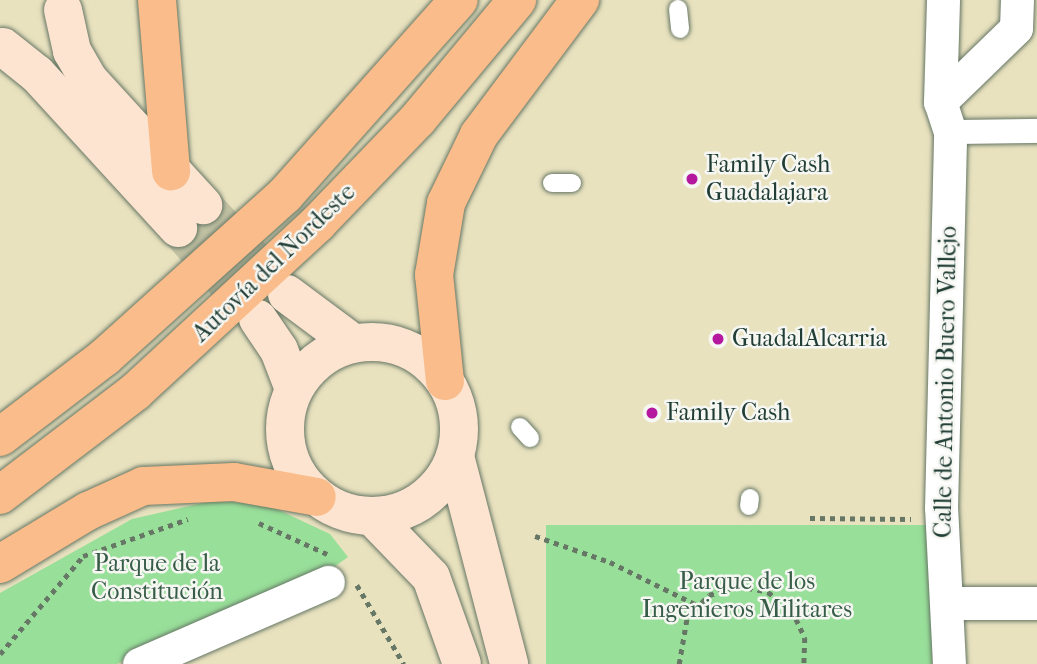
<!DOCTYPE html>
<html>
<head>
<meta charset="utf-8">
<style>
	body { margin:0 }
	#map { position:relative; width:1037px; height:664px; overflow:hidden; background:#e9e2bf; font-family:"IM FELL French Canon",serif }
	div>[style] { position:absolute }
	.green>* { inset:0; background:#98df99; transform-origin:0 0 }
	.secondary-tunnel>* { height:38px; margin-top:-19px; transform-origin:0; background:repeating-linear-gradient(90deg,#c1c1a3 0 38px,transparent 0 57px) }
	.path>* { height:4.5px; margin-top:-2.25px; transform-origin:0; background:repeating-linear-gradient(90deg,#667765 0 5px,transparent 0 10px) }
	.roads { filter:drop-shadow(0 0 2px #667765) drop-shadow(0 0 2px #667765) }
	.service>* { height:18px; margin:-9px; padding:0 9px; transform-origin:9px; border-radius:9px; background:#fff }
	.pedestrian>* { height:24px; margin:-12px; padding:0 12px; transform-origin:12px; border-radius:12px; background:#fff }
	.minor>* { height:33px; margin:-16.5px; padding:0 16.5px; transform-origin:16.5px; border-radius:16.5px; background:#fff }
	.secondary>* { height:38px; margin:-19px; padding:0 19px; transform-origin:19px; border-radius:19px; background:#fde4d0 }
	.secondary>.ring { margin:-19px; padding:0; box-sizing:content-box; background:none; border:38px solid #fde4d0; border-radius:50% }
	.motorway>* { height:38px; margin:-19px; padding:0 19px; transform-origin:19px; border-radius:19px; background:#f9bc8a }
	.dots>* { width:19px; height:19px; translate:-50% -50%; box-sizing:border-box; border:4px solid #f6f6f2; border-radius:50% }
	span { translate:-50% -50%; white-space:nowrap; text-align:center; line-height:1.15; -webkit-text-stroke:5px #f6f6f2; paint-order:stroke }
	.poi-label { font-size:24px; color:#1f3d34 }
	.left { translate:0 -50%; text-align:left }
	.street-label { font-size:24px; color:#1f3d34 }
	.park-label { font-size:24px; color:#375d48 }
</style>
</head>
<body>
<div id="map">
	<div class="green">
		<i style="clip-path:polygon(216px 500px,270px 506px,330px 534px,348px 557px,323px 575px,117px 664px,0 664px,0 593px,132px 519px)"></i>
		<i style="left:932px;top:525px;width:139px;height:386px;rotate:90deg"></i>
	</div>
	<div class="secondary-tunnel">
		<i style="left:203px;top:205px;width:122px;rotate:46.7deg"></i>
		<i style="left:178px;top:228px;width:121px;rotate:48.7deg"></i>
	</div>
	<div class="path">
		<i style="left:810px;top:518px;width:101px;rotate:0.6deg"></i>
		<i style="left:259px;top:523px;width:75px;rotate:24.5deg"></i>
		<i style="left:535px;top:536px;width:79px;rotate:19.1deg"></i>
		<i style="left:610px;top:562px;width:97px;rotate:26.3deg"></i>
		<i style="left:357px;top:585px;width:92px;rotate:59.3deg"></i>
		<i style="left:0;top:654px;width:128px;rotate:-49.7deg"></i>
		<i style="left:83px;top:556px;width:111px;rotate:-19.4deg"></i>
		<i style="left:679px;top:664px;width:48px;rotate:-80.3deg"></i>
		<i style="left:687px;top:617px;width:31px;rotate:-45deg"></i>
		<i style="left:709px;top:595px;width:30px;rotate:-17deg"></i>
		<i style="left:738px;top:586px;width:31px;rotate:11deg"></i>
		<i style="left:768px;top:592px;width:30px;rotate:37deg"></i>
		<i style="left:792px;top:610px;width:31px;rotate:65deg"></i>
		<i style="left:805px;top:638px;width:26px;rotate:92deg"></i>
	</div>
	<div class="roads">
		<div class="service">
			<i style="left:678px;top:9px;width:20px;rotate:84deg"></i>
			<i style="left:552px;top:183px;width:20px"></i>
			<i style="left:520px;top:427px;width:15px;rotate:48deg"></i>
			<i style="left:749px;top:506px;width:8px;rotate:-83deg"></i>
		</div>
		<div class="pedestrian">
			<i style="left:950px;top:132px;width:87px;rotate:-0.7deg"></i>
		</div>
		<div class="minor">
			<i style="left:940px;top:102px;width:102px;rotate:-88.3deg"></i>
			<i style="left:949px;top:603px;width:88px"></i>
			<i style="left:139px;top:664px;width:206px;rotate:-23.5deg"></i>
			<i style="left:949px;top:664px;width:156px;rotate:-92.9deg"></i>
			<i style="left:941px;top:508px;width:376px;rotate:-88.6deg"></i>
			<i style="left:950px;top:132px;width:32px;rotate:-108deg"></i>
			<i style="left:940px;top:102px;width:106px;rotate:-44.2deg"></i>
			<i style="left:1016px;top:28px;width:28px;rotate:-88deg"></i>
		</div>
		<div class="secondary">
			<i style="left:63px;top:10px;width:42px;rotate:77.6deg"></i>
			<i style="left:72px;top:51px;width:32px;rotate:60deg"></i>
			<i style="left:88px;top:79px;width:171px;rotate:47.6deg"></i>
			<i style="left:3px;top:47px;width:43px;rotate:38.5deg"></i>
			<i style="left:37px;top:74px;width:209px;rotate:47.5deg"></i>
			<i style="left:287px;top:294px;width:82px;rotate:36.6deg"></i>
			<i style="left:258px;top:319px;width:37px;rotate:56deg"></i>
			<i style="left:279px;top:350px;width:42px;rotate:69deg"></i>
			<i class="ring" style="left:285px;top:342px;width:136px;height:136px"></i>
			<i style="left:455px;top:456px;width:215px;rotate:75.4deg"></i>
			<i style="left:373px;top:517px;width:83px;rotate:46deg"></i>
			<i style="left:431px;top:577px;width:92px;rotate:70.4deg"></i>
		</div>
		<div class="motorway">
			<i style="left:157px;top:0;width:172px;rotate:85.3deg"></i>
			<i style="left:445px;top:381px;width:107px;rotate:-95.9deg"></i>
			<i style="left:434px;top:275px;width:73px;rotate:-80.5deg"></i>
			<i style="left:446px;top:203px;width:76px;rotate:-64.1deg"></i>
			<i style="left:479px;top:135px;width:169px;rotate:-53.2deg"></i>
			<i style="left:0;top:437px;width:132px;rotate:-37.3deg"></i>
			<i style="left:105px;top:357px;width:242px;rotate:-42deg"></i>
			<i style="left:285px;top:195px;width:261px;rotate:-48.3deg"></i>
			<i style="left:0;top:495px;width:170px;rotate:-37.3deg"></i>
			<i style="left:135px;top:392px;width:249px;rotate:-42.7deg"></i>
			<i style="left:318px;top:223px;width:144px;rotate:-46.1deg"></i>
			<i style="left:418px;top:119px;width:155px;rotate:-50.2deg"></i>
			<i style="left:0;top:564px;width:103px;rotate:-31.1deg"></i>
			<i style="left:88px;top:511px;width:60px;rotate:-24.4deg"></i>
			<i style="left:143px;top:486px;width:91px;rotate:-2.5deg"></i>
			<i style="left:234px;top:482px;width:84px;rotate:10.2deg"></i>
		</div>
	</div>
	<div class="dots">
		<i style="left:692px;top:179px;background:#b5179e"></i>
		<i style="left:718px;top:339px;background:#b5179e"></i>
		<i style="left:652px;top:413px;background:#b5179e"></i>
	</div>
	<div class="poi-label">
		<span class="left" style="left:706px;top:179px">Family Cash<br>Guadalajara</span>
		<span class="left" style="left:732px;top:339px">GuadalAlcarria</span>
		<span class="left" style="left:666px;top:413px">Family Cash</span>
	</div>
	<div class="street-label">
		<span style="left:274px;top:263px;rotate:-44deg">Autovía del Nordeste</span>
		<span style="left:946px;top:382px;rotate:-89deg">Calle de Antonio Buero Vallejo</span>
	</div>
	<div class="park-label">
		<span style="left:157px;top:578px">Parque de la<br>Constitución</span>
		<span style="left:747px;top:596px">Parque de los<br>Ingenieros Militares</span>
	</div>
</div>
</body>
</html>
